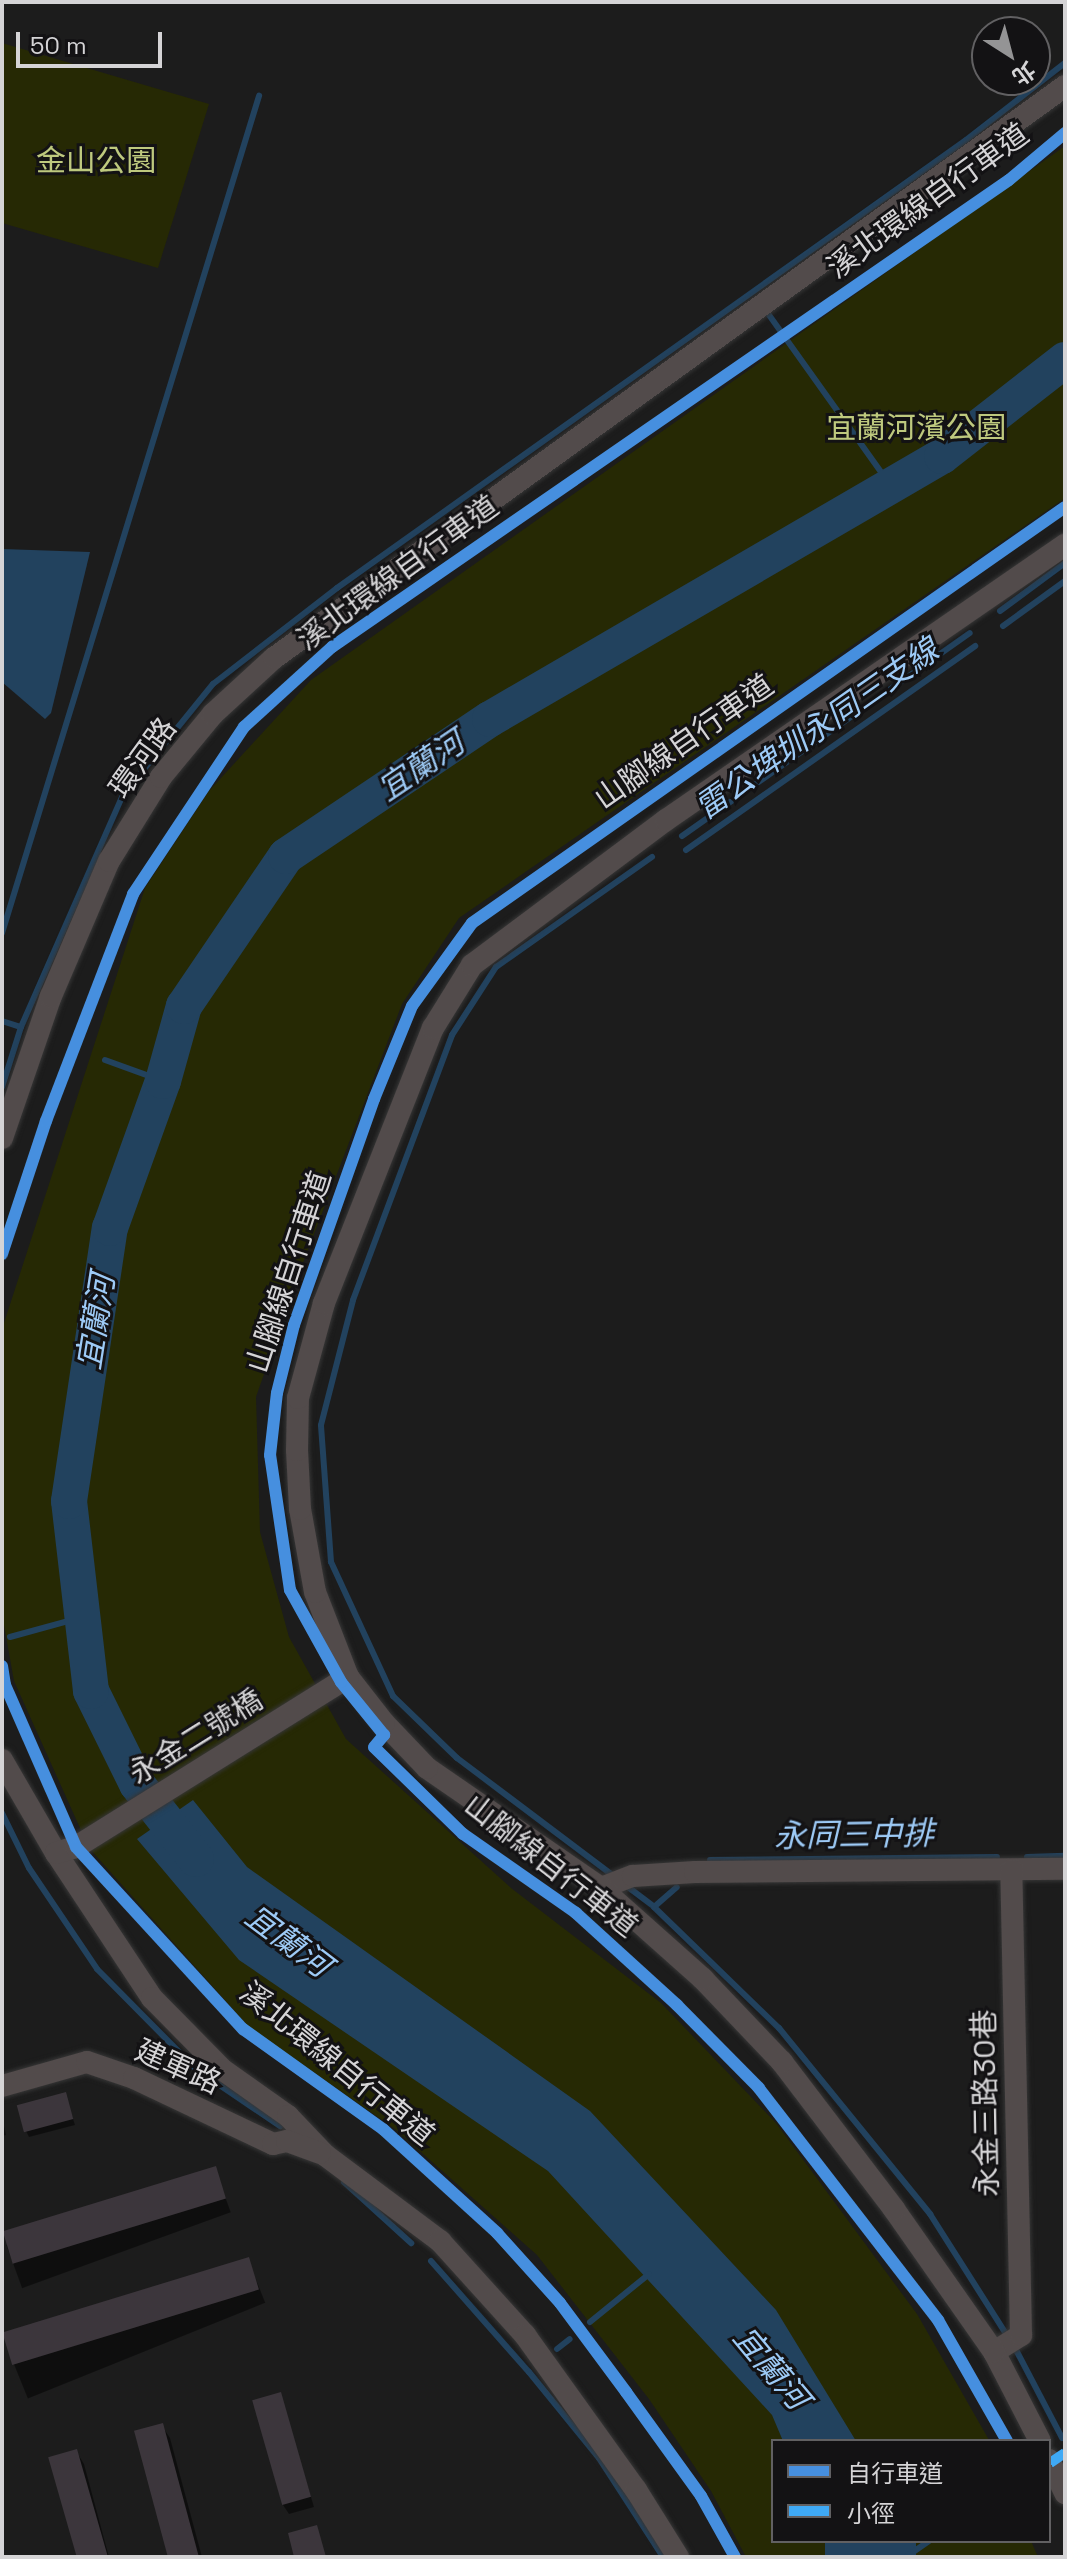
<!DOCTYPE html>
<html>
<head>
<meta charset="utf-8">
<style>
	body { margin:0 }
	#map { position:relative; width:1067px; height:2559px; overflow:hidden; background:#1c1c1c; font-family:"Space Grotesk","Noto Sans TC",sans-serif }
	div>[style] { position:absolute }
	.green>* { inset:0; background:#262904 }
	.water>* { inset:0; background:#22425e; transform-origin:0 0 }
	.shadow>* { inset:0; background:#0007; transform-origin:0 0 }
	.stream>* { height:6px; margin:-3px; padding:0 3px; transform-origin:3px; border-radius:3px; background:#22425e }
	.river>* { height:36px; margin:-18px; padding:0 18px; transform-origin:18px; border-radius:18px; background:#22425e }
	.building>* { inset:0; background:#3c363c; transform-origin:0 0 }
	.roads { filter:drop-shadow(0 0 2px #363636) drop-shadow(0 0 2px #363636) }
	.street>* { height:22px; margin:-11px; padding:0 11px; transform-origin:11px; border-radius:11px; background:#524b4b }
	.quiet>* { height:10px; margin-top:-5px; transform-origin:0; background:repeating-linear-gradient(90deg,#3fa9f5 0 20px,transparent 0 30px) }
	.cycleway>* { height:12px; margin:-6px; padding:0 6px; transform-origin:6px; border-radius:6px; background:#468fdf }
	span { translate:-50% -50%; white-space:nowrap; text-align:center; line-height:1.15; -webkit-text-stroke:6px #131214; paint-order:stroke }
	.park-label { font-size:30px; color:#bec97e }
	.street-label { font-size:30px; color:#d5d4d6 }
	.water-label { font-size:32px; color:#9dcaf6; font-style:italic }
	.frame { position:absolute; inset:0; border:4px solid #d5d4d6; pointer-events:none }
	.legend { position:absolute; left:771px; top:2439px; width:280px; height:104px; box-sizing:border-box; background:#131214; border:2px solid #616062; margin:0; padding:10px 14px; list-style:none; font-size:24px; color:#d5d4d6 }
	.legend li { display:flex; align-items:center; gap:16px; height:40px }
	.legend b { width:40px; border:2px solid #616062 }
	.north { position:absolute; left:971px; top:16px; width:80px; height:80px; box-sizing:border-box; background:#131214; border:2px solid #616062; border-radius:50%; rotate:144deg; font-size:22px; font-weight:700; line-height:32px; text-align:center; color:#d5d4d6 }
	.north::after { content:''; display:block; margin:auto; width:28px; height:36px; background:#949495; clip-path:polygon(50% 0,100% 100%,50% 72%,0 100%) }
	.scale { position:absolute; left:16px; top:32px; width:146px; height:36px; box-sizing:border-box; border:4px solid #d5d4d6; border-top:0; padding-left:10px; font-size:24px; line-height:28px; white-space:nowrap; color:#d5d4d6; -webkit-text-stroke:6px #131214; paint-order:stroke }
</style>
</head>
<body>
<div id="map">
	<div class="green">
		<i style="clip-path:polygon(2px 43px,209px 104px,158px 268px,2px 223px)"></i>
		<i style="clip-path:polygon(1065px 146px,1065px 498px,459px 918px,402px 1004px,301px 1268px,256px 1397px,260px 1532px,289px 1637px,346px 1739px,511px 1888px,661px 2003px,776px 2123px,917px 2314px,989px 2440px,773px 2441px,773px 2541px,1031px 2541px,1038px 2557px,746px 2557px,711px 2491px,649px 2399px,537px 2255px,395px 2129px,249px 2027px,89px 1848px,14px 1681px,2px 1614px,4px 1323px,145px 888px,209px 791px,311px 680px)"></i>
	</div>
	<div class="water">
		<i style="clip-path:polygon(2px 549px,90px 552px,51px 713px,45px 719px,2px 682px)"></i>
		<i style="clip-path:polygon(193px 1800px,247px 1867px,590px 2111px,776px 2310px,856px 2441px,783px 2441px,772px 2415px,548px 2171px,239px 1960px,137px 1839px)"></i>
		<i style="left:825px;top:2541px;width:91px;height:17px"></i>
	</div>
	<div class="shadow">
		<i style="clip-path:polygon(65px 2094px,75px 2125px,29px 2137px,26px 2131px)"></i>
		<i style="clip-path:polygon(2px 2118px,6px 2135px,2px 2136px)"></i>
		<i style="left:215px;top:2169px;width:46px;height:222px;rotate:70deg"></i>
		<i style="left:248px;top:2260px;width:46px;height:256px;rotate:68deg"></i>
		<i style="clip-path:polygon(280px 2394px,314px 2507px,289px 2514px,283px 2505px)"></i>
		<i style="clip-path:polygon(162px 2426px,170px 2438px,202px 2557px,171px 2557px)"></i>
		<i style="clip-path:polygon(76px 2451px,84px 2464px,109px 2557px,77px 2557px)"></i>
	</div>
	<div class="stream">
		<i style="left:764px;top:308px;width:219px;rotate:54.5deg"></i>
		<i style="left:1000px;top:611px;width:81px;rotate:-36.4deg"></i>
		<i style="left:1003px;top:626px;width:77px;rotate:-36deg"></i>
		<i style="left:682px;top:836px;width:352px;rotate:-35.2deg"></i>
		<i style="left:686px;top:850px;width:354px;rotate:-35.2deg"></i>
		<i style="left:2px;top:933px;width:876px;rotate:-72.93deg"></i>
		<i style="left:2px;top:1021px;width:20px;rotate:18deg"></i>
		<i style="left:105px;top:1060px;width:62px;rotate:19.9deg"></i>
		<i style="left:2px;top:1087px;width:63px;rotate:-72.4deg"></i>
		<i style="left:21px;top:1027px;width:253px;rotate:-66.3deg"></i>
		<i style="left:123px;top:795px;width:143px;rotate:-51deg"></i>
		<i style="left:213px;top:684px;width:157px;rotate:-37.7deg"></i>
		<i style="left:337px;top:588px;width:772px;rotate:-35.46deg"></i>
		<i style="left:966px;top:140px;width:125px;rotate:-37.9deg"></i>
		<i style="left:10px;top:1637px;width:76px;rotate:-15.3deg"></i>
		<i style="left:2px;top:1813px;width:61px;rotate:63.9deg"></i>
		<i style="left:29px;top:1868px;width:122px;rotate:56deg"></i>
		<i style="left:97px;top:1969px;width:141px;rotate:45.3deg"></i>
		<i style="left:196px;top:2069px;width:102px;rotate:34.2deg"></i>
		<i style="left:1027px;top:1857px;width:38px;rotate:-2deg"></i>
		<i style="left:710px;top:1860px;width:287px;rotate:-0.6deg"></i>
		<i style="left:615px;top:1877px;width:198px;rotate:-143deg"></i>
		<i style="left:457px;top:1758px;width:89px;rotate:-135.9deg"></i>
		<i style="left:393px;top:1696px;width:148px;rotate:-114.8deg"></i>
		<i style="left:331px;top:1562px;width:137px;rotate:-94.2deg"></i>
		<i style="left:321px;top:1425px;width:129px;rotate:-75.6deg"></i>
		<i style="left:353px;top:1300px;width:283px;rotate:-69.5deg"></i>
		<i style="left:452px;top:1035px;width:81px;rotate:-57.1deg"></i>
		<i style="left:496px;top:967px;width:191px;rotate:-35.2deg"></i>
		<i style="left:624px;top:1884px;width:38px;rotate:37deg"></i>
		<i style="left:654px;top:1907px;width:174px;rotate:44.1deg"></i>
		<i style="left:779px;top:2028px;width:240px;rotate:50.9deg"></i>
		<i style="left:930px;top:2214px;width:146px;rotate:57.6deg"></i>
		<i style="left:654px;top:1907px;width:30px;rotate:-41deg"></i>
		<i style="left:344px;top:2182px;width:91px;rotate:42.3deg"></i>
		<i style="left:431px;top:2261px;width:148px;rotate:48.6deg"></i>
		<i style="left:529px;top:2372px;width:111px;rotate:50.9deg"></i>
		<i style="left:599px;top:2458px;width:118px;rotate:57.1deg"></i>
		<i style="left:590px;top:2322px;width:76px;rotate:-39.1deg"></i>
		<i style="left:1014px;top:2346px;width:104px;rotate:62.4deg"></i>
		<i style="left:557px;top:2349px;width:16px;rotate:-38deg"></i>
		<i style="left:906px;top:2557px;width:28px;rotate:-35deg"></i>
	</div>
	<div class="river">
		<i style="left:196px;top:1859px;width:95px;rotate:-128.2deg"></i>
		<i style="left:137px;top:1784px;width:104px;rotate:-116.3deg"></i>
		<i style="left:91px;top:1691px;width:191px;rotate:-96.6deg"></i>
		<i style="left:69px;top:1501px;width:276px;rotate:-81.5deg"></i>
		<i style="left:110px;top:1228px;width:156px;rotate:-70.2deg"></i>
		<i style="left:163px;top:1081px;width:78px;rotate:-74.4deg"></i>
		<i style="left:184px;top:1006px;width:181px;rotate:-55.8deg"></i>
		<i style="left:286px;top:856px;width:246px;rotate:-33.9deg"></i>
		<i style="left:490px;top:719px;width:523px;rotate:-30.19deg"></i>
		<i style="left:942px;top:456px;width:156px;rotate:-38deg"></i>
	</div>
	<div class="building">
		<i style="left:66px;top:2092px;width:28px;height:51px;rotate:75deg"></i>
		<i style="left:216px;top:2166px;width:34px;height:223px;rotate:73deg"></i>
		<i style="left:249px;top:2257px;width:34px;height:258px;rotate:73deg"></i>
		<i style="left:281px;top:2392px;width:109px;height:30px;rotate:74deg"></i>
		<i style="left:163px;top:2423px;width:139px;height:30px;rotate:75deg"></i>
		<i style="left:77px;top:2449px;width:112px;height:30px;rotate:74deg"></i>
		<i style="clip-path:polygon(317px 2525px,326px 2557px,294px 2557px,288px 2533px)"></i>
	</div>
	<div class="roads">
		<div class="street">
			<i style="left:2px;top:1138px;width:150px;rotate:-71deg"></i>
			<i style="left:51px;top:996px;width:147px;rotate:-66.8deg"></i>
			<i style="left:109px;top:861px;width:99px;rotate:-58.2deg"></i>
			<i style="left:161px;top:777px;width:82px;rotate:-50.5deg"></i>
			<i style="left:213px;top:714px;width:83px;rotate:-42.6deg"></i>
			<i style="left:274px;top:658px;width:976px;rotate:-35.87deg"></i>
			<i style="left:2px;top:1760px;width:108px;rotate:59.9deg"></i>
			<i style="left:56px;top:1853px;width:174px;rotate:56.5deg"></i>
			<i style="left:152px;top:1998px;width:101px;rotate:45.4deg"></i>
			<i style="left:223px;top:2070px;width:80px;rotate:35.3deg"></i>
			<i style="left:288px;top:2116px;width:54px;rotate:46.5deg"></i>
			<i style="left:325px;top:2155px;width:144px;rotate:36.8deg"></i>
			<i style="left:440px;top:2241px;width:127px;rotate:47.9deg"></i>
			<i style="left:525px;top:2335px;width:191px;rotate:54.4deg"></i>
			<i style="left:636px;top:2490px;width:79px;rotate:57.9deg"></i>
			<i style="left:56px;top:1853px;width:21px;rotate:-17deg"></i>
			<i style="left:76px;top:1847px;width:321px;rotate:-32deg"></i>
			<i style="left:601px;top:1888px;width:34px;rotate:-21deg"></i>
			<i style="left:633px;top:1876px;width:62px;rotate:-3.7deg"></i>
			<i style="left:695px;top:1872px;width:370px;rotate:-0.5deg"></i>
			<i style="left:2px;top:2086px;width:88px;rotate:-15.8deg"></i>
			<i style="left:87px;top:2062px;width:50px;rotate:18.8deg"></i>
			<i style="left:134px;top:2078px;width:154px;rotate:25.4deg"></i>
			<i style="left:273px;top:2144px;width:14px;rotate:-12deg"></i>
			<i style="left:287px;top:2141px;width:35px;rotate:20deg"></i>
			<i style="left:994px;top:2352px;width:32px;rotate:-32deg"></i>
			<i style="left:1021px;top:2335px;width:465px;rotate:-91.2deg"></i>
			<i style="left:1040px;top:2441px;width:100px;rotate:-117.3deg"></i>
			<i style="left:994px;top:2352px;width:174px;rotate:-125deg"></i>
			<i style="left:894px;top:2209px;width:185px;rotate:-127.3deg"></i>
			<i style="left:782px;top:2062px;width:115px;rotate:-133.6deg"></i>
			<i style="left:703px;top:1979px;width:137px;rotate:-138.3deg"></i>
			<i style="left:601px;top:1888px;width:211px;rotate:-145.4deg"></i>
			<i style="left:427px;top:1768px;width:62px;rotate:-133.7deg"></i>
			<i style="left:384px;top:1723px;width:58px;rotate:-128deg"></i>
			<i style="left:348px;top:1677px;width:91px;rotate:-111.2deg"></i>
			<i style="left:315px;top:1592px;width:84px;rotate:-100.2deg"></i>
			<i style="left:300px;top:1509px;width:59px;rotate:-92.9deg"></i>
			<i style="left:297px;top:1450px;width:52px;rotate:-88.9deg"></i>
			<i style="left:298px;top:1398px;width:98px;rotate:-74.7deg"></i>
			<i style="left:324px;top:1303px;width:296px;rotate:-68.4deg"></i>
			<i style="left:433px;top:1028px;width:74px;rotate:-58.2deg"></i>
			<i style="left:472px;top:965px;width:242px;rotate:-36.8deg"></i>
			<i style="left:666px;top:820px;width:485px;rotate:-34.6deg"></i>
			<i style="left:1049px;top:2460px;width:37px;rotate:64deg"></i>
		</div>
	</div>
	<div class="quiet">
		<i style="left:1050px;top:2463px;width:18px;rotate:-34deg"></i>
	</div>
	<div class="cycleway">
		<i style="left:2px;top:1254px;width:140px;rotate:-71.7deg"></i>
		<i style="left:46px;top:1121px;width:243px;rotate:-69deg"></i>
		<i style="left:133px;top:894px;width:201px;rotate:-56.4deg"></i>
		<i style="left:244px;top:727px;width:119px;rotate:-42.3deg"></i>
		<i style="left:332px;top:647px;width:822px;rotate:-34.6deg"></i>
		<i style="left:1009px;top:180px;width:73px;rotate:-40deg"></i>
		<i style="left:2px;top:1666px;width:19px;rotate:81deg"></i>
		<i style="left:5px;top:1685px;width:177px;rotate:66.3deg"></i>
		<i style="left:76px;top:1847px;width:247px;rotate:47.5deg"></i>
		<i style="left:243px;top:2029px;width:173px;rotate:35.6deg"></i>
		<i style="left:384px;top:2130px;width:153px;rotate:42.3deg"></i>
		<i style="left:497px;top:2233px;width:94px;rotate:48deg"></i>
		<i style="left:560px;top:2303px;width:111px;rotate:53.4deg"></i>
		<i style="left:626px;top:2392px;width:128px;rotate:54.2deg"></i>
		<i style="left:701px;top:2496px;width:70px;rotate:60.9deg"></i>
		<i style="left:1007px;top:2441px;width:139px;rotate:-119.7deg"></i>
		<i style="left:938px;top:2320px;width:293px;rotate:-127.7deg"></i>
		<i style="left:759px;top:2088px;width:117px;rotate:-134.7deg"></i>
		<i style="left:677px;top:2005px;width:137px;rotate:-137.7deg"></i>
		<i style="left:576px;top:1913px;width:138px;rotate:-145deg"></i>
		<i style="left:463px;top:1834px;width:124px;rotate:-135.7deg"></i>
		<i style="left:374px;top:1747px;width:16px;rotate:-50deg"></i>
		<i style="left:384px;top:1735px;width:68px;rotate:-129.1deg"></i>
		<i style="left:341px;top:1682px;width:105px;rotate:-119deg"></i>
		<i style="left:290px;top:1590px;width:136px;rotate:-98.4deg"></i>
		<i style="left:270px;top:1455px;width:62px;rotate:-83.6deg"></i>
		<i style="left:277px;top:1393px;width:70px;rotate:-76deg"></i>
		<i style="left:294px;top:1325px;width:240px;rotate:-70.5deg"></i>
		<i style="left:374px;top:1099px;width:100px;rotate:-67.8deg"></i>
		<i style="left:412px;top:1006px;width:102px;rotate:-54.1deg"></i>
		<i style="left:472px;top:923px;width:724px;rotate:-35.05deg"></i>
	</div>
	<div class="park-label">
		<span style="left:96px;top:161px">金山公園</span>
		<span style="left:916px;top:428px">宜蘭河濱公園</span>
	</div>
	<div class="street-label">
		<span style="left:928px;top:201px;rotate:-36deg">溪北環線自行車道</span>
		<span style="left:398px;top:573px;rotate:-36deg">溪北環線自行車道</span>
		<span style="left:684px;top:742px;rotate:-35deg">山腳線自行車道</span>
		<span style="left:143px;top:758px;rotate:-54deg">環河路</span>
		<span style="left:289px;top:1272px;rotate:-72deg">山腳線自行車道</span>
		<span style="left:196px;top:1737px;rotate:-32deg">永金二號橋</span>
		<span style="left:551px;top:1866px;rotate:38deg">山腳線自行車道</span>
		<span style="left:337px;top:2064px;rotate:39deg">溪北環線自行車道</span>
		<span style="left:178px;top:2067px;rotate:24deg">建軍路</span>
		<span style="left:986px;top:2103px;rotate:-91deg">永金三路30巷</span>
	</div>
	<div class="water-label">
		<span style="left:817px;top:729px;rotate:-35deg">雷公埤圳永同三支線</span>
		<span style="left:421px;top:766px;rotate:-34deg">宜蘭河</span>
		<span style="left:96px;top:1322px;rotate:-81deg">宜蘭河</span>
		<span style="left:854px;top:1835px;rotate:-1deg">永同三中排</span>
		<span style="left:288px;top:1941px;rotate:37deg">宜蘭河</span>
		<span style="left:771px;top:2368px;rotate:50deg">宜蘭河</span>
	</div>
	<div class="frame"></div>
	<ul class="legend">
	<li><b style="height:10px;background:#468fdf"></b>自行車道</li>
	<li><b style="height:10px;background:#3fa9f5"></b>小徑</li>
	</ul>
	<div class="north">北</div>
	<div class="scale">50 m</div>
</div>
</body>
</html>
